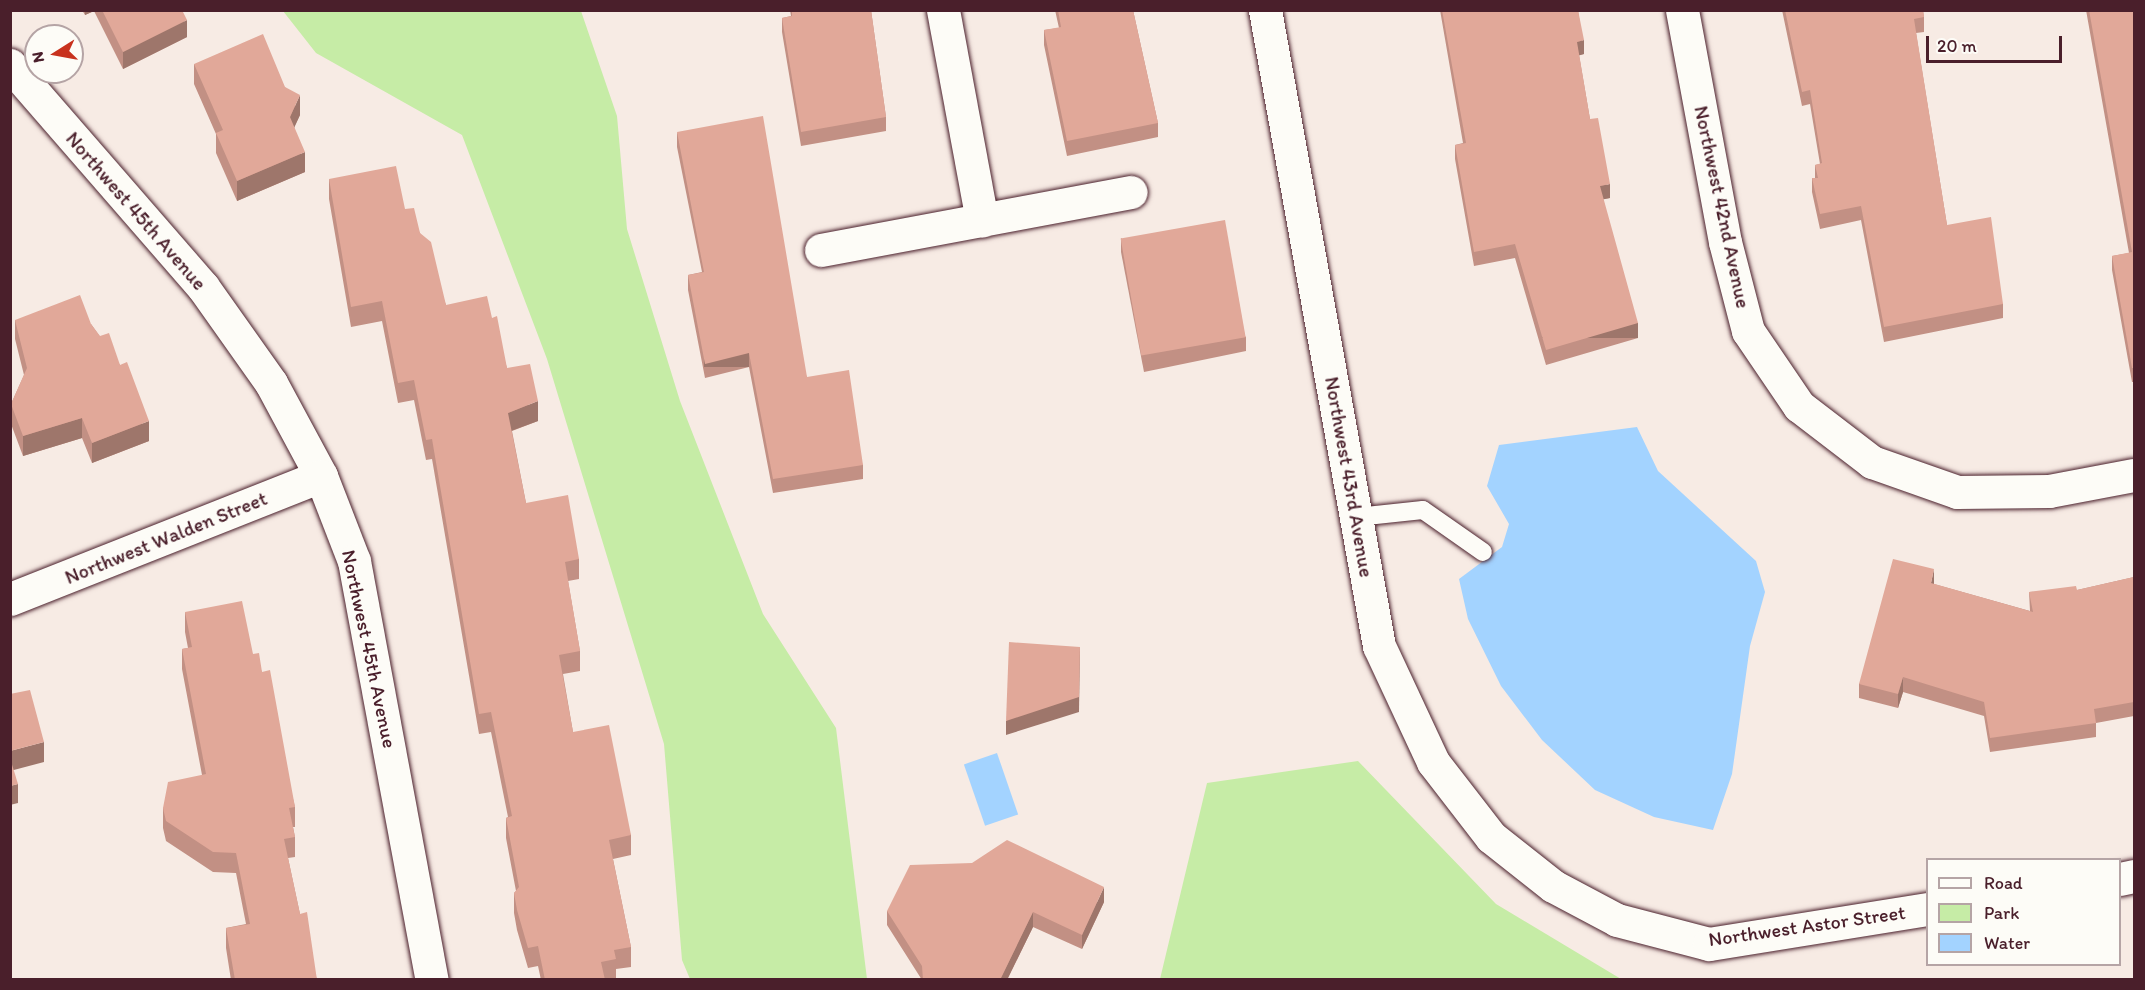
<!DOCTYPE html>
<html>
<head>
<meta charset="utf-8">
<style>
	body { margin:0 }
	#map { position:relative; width:2145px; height:990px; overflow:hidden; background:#f7ebe4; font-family:Itim,sans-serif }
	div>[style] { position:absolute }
	.green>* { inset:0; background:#c6eca6 }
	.water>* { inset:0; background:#a3d3ff; transform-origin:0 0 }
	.roads { filter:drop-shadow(0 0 2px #4a1f2b) drop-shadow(0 0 2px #4a1f2b) }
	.lane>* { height:18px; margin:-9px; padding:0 9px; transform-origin:9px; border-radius:9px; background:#fdfcf7 }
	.street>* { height:33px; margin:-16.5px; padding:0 16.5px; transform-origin:16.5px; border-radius:16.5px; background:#fdfcf7 }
	.secondary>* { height:33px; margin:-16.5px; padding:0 16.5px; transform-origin:16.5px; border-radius:16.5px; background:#fdfcf7 }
	.wall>* { inset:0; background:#c29084 }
	.shaded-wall>* { inset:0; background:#9e766b; transform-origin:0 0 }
	.building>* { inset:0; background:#e1a899; transform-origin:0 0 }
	span { translate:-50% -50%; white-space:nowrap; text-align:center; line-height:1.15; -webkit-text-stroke:4.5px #fdfcf7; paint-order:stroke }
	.street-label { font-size:20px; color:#4a1f2b }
	.frame { position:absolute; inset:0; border:12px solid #4a1f2b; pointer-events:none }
	.legend { position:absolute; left:1926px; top:858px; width:195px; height:108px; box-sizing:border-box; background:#fdfcf7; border:2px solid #b5a4a5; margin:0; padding:8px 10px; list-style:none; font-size:18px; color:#4a1f2b }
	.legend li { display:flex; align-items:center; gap:12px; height:30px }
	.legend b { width:30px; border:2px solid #b5a4a5 }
	.north { position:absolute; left:24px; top:24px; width:60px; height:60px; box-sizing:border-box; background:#fdfcf7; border:2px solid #b5a4a5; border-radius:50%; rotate:259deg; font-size:16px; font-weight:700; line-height:24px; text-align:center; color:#4a1f2b }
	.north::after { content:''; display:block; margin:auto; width:21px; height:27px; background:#c8321e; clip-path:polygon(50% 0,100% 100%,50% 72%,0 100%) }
	.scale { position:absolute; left:1926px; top:36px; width:136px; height:27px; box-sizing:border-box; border:3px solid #4a1f2b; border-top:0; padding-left:8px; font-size:18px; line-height:21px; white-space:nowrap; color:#4a1f2b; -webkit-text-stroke:4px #fdfcf7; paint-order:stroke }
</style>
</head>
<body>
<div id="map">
	<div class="green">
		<i style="clip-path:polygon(283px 11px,581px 11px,617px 116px,627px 229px,680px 401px,763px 614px,836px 728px,867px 979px,690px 979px,682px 960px,664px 744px,547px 359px,462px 135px,316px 53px)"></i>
		<i style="clip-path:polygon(1358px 761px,1496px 904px,1621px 979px,1160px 979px,1207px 783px)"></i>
	</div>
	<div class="water">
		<i style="clip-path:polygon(1637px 427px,1658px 471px,1756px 561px,1765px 592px,1750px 646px,1732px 774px,1713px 830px,1654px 817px,1595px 790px,1542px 740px,1501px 686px,1468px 619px,1459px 579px,1502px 547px,1509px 524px,1487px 486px,1499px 445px)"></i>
		<i style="left:997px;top:753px;width:65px;height:35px;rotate:71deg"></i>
	</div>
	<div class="roads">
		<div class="lane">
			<i style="left:1357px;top:517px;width:66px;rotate:-6.1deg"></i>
			<i style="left:1423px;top:510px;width:73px;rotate:35deg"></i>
		</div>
		<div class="street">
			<i style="left:943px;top:10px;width:214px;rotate:79.5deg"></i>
			<i style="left:1682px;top:10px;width:236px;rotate:79.5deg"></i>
			<i style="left:1725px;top:242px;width:92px;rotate:75.5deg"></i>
			<i style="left:1748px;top:331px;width:91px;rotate:55.8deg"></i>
			<i style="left:1799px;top:406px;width:92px;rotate:37.5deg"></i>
			<i style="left:1872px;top:462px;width:90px;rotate:19.4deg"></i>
			<i style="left:1957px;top:492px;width:92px;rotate:-0.6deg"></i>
			<i style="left:2049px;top:491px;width:86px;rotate:-10.7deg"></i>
			<i style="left:10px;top:65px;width:294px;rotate:49deg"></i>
			<i style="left:203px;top:287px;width:118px;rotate:54.7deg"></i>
			<i style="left:271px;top:383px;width:106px;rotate:61.7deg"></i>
			<i style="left:321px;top:476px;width:91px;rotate:68.8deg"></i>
			<i style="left:354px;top:561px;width:426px;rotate:79.5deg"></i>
			<i style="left:821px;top:250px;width:315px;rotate:-10.6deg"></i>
			<i style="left:10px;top:599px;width:334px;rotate:-21.6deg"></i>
		</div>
		<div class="secondary">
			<i style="left:1265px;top:10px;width:646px;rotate:79.84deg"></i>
			<i style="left:1379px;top:646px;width:128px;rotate:65deg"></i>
			<i style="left:1433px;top:762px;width:95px;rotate:52.3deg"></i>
			<i style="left:1491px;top:837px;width:79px;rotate:38.3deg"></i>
			<i style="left:1553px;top:886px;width:72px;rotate:28deg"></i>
			<i style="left:1617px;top:920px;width:95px;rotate:14.6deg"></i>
			<i style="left:1709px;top:944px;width:222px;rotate:-9.1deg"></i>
			<i style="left:2120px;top:879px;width:14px;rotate:-12deg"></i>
		</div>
	</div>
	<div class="wall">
		<i style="clip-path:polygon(82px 10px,182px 10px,187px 37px,123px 69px,94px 11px,85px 15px)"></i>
		<i style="clip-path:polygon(790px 10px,871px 10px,886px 117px,886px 131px,801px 146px,782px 32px,782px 18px,791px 16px)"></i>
		<i style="clip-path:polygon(1055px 10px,1133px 10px,1158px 123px,1158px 137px,1067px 156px,1044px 45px,1044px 30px,1059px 28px)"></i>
		<i style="clip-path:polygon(1440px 10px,1578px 10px,1584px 54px,1579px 55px,1590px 119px,1610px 198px,1603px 199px,1638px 338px,1546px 365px,1515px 258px,1474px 266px,1455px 159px,1455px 145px,1463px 143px)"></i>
		<i style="clip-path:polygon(1782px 10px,1923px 10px,1924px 17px,1924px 32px,1916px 33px,1947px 225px,2003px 304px,2003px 318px,1884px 342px,1861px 220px,1820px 229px,1812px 192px,1812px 178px,1815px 178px,1815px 165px,1820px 164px,1810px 104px,1802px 106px)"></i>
		<i style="clip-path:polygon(2086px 10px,2134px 10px,2134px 382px,2132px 382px,2112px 270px,2112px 256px,2129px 253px)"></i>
		<i style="clip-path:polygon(194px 64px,285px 87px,300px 115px,294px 127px,305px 172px,237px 201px,216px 153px,216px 134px,194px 84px)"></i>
		<i style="clip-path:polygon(677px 132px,807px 377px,863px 465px,863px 479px,773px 493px,749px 367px,705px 378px,688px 290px,688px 275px,702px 272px,677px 147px)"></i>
		<i style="clip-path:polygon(329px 179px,405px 209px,420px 233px,446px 305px,492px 318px,507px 368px,538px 421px,512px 431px,526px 503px,579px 559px,579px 579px,568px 581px,580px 651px,580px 671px,563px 674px,573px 732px,631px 835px,631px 855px,613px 859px,631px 947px,631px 967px,616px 969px,616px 979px,541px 980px,538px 966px,528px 968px,517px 930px,514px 913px,514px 893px,516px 891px,506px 838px,506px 818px,508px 817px,491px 732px,479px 734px,432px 459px,426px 460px,414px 400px,398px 403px,382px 321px,351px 327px,329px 199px)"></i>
		<i style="clip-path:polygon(1121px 238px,1246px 337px,1246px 351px,1144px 372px,1121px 252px)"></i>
		<i style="clip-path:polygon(15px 320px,91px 324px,120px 365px,149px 441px,92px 463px,82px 438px,23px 456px,11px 424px,11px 404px,24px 375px,15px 339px)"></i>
		<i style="clip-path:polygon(2134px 577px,2134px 716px,2096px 723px,2096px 737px,1990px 752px,1984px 716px,1903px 692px,1898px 708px,1859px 698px,1859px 684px,1934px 584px,2030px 611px,2029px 592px,2077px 590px)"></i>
		<i style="clip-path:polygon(185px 612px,253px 654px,262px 672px,295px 807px,295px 827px,293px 827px,295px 837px,295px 857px,288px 858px,300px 914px,317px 980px,231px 980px,226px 948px,226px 928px,246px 924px,236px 873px,213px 872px,166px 841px,163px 828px,163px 808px,202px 775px,182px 669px,182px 649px,188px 648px,185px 632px)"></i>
		<i style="clip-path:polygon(1104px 902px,1082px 949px,1033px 927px,1007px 980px,922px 980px,887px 925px,887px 911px)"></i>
	</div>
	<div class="shaded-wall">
		<i style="clip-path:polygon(85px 10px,94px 10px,94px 11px,85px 15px)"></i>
		<i style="clip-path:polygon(187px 20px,187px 37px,123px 69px,123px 52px)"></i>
		<i style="clip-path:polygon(1584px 40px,1584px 54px,1577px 56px,1577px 42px)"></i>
		<i style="clip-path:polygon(300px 95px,300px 115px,290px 137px,290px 117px)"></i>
		<i style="clip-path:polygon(305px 152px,305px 172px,237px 201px,237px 181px)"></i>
		<i style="clip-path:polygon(1610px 184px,1610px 198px,1600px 200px,1600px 186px)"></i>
		<i style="left:12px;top:221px;width:14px;height:2px;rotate:90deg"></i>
		<i style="left:1638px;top:323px;width:15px;height:96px;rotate:90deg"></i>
		<i style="left:749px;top:353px;width:14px;height:45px;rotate:90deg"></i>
		<i style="clip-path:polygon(538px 401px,538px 421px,508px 432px,508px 413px)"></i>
		<i style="clip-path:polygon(82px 418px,82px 438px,23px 456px,23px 436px)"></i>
		<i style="clip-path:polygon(149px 421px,149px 441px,92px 463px,92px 443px)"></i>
		<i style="clip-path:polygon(1934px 569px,1934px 584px,1931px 597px,1931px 583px)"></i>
		<i style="clip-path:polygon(1080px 647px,1079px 712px,1006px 735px,1006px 721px)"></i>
		<i style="clip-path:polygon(1903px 677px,1903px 692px,1898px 708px,1898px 694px)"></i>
		<i style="clip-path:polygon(44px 742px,44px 762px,10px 771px,10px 751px)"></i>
		<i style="clip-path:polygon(18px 784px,18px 803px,10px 805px,10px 786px)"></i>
		<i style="clip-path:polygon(1104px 887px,1104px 902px,1082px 949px,1082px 935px)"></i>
		<i style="clip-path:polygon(1033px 912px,1033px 927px,1007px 980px,1000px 980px)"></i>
	</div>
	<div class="building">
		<i style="clip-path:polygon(102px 10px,182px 10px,187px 20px,123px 52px)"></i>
		<i style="clip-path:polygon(792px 10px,871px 10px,886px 117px,801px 132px,782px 18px,792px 16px)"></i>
		<i style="clip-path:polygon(1058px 10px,1133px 10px,1158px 123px,1067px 141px,1044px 30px,1061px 27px)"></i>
		<i style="clip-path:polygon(1442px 10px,1578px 10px,1584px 40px,1577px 42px,1590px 119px,1598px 118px,1610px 184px,1600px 186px,1638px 323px,1546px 350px,1515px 244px,1474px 252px,1455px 145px,1466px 143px)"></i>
		<i style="clip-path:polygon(1785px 10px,1923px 10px,1924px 17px,1914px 19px,1947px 225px,1991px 217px,2003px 304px,1884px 327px,1861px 206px,1820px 214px,1812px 178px,1818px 178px,1815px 165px,1822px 163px,1810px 90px,1802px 92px)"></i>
		<i style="clip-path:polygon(2089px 10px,2134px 10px,2134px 368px,2132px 368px,2112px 256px,2132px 252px)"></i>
		<i style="clip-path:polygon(263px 34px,285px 87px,300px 95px,290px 117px,305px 152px,237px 181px,216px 133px,223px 130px,194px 64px)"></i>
		<i style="clip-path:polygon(763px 116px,807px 377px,849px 370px,863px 465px,773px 479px,749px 353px,705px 364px,688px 275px,704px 272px,677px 132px)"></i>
		<i style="clip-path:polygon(396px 166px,405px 209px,414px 208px,420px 233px,431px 242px,446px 305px,487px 296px,492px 318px,497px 316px,507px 368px,530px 364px,538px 401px,508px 413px,526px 503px,568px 495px,579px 559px,565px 562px,580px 651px,559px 655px,573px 732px,609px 725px,631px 835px,609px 840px,631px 947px,614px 950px,616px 959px,601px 962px,605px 980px,545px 980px,538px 946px,528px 948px,517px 910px,514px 893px,519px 887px,506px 818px,512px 816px,491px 712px,479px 714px,432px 439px,426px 440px,414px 380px,398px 383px,382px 301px,351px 307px,329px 179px)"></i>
		<i style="left:1225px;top:220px;width:119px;height:106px;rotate:80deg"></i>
		<i style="clip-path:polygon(80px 295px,91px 324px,100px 336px,109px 333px,120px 365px,127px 362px,149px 421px,92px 443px,82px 418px,23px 436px,11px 404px,27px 368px,15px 320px)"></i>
		<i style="clip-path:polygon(1893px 559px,1934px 569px,1931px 583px,2033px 612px,2029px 592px,2076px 586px,2077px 590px,2134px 577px,2134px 702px,2094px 709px,2096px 723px,1990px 738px,1984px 702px,1903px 677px,1898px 694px,1859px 684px)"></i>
		<i style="clip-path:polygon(242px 601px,253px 654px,259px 653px,262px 672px,270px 670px,295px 807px,289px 808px,295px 837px,284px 839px,300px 914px,307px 912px,317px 980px,235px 980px,226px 928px,250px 924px,236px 853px,213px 852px,166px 821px,163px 808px,168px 782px,206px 774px,182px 649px,192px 647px,185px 612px)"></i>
		<i style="clip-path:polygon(1009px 642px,1080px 647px,1079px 697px,1006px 721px)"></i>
		<i style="clip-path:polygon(30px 690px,44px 742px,10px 751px,10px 694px)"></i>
		<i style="clip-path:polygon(10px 758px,18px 784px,10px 786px)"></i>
		<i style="clip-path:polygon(1007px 840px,1104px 887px,1082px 935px,1033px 912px,1000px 980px,923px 980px,922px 966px,887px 911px,910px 865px,972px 863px)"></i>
	</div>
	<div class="street-label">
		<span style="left:1722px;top:207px;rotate:78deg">Northwest 42nd Avenue</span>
		<span style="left:136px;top:211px;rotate:49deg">Northwest 45th Avenue</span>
		<span style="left:1349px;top:477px;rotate:80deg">Northwest 43rd Avenue</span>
		<span style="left:166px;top:538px;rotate:-22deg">Northwest Walden Street</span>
		<span style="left:369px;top:649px;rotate:78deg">Northwest 45th Avenue</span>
		<span style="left:1807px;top:926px;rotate:-8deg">Northwest Astor Street</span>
	</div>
	<div class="frame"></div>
	<ul class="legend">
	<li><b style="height:8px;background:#fdfcf7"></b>Road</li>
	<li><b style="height:16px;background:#c6eca6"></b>Park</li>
	<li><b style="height:16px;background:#a3d3ff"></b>Water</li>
	</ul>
	<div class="north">N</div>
	<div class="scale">20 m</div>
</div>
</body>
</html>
